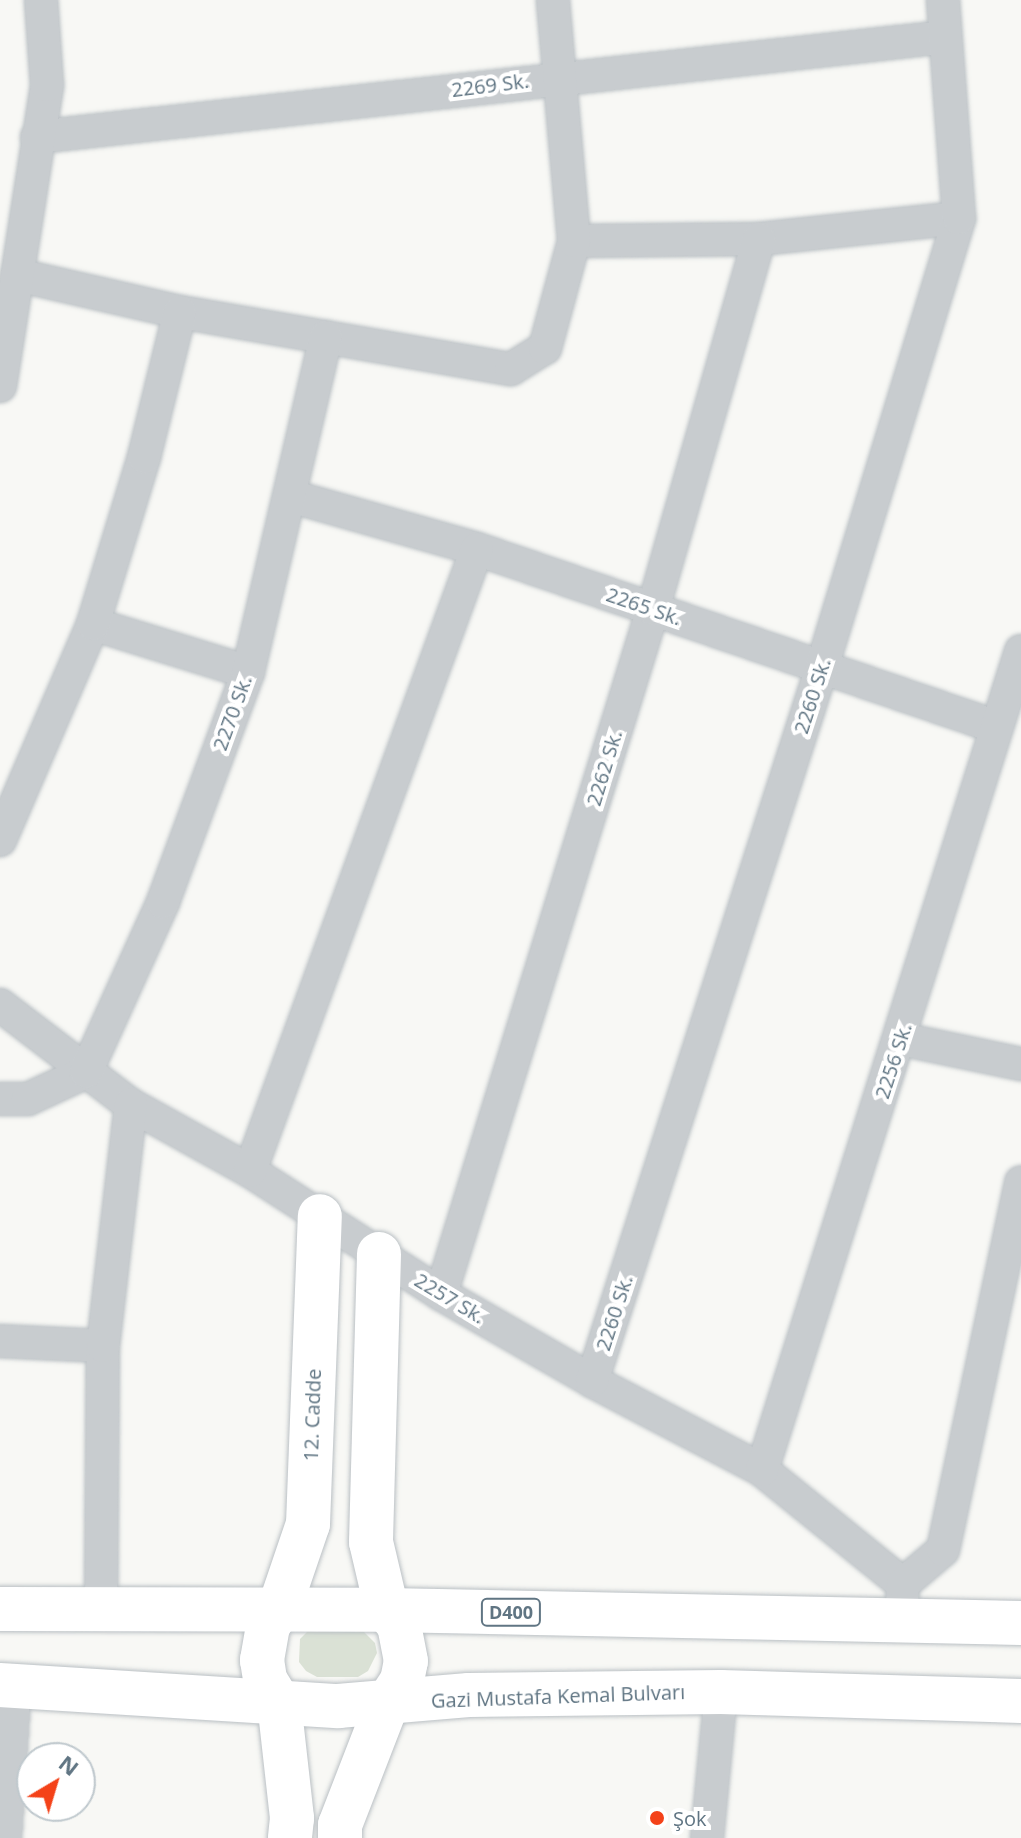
<!DOCTYPE html>
<html>
<head>
<meta charset="utf-8">
<style>
	body { margin:0 }
	#map { position:relative; width:1021px; height:1838px; overflow:hidden; background:#f8f8f5; font-family:"Open Sans",sans-serif }
	div>[style] { position:absolute }
	.green>* { inset:0; background:#dae1d5 }
	.roads { filter:drop-shadow(0 0 2px #bac0c4) drop-shadow(0 0 2px #bac0c4) }
	.minor>* { height:32px; margin:-16px; padding:0 16px; transform-origin:16px; border-radius:16px; background:#c8cccf }
	.secondary>* { height:44px; margin:-22px; padding:0 22px; transform-origin:22px; border-radius:22px; background:#fff }
	.trunk>* { height:44px; margin:-22px; padding:0 22px; transform-origin:22px; border-radius:22px; background:#fff }
	.dots>* { width:22px; height:22px; translate:-50% -50%; box-sizing:border-box; border:4px solid #fff; border-radius:50% }
	span { translate:-50% -50%; white-space:nowrap; text-align:center; line-height:1.15; -webkit-text-stroke:8px #fff; paint-order:stroke }
	.shield-label span { padding:2px 6px; background:#fff; border:2px solid; border-radius:6px; -webkit-text-stroke-width:0 }
	.shield-label { font-size:18px; color:#607583; font-weight:700 }
	.street-label { font-size:20px; color:#607583 }
	.poi-label { font-size:20px; color:#607583 }
	.left { translate:0 -50%; text-align:left }
	.north { position:absolute; left:16px; top:1742px; width:80px; height:80px; box-sizing:border-box; background:#fff; border:2px solid #bfc8cd; border-radius:50%; rotate:38deg; font-size:22px; font-weight:700; line-height:32px; text-align:center; color:#607583 }
	.north::after { content:''; display:block; margin:auto; width:28px; height:36px; background:#f44219; clip-path:polygon(50% 0,100% 100%,50% 72%,0 100%) }
</style>
</head>
<body>
<div id="map">
	<div class="green">
		<i style="clip-path:polygon(361px 1629px,375px 1643px,377px 1653px,368px 1671px,358px 1677px,317px 1677px,306px 1671px,299px 1662px,300px 1639px,309px 1630px)"></i>
	</div>
	<div class="roads">
		<div class="minor">
			<i style="left:37px;top:137px;width:912px;rotate:-6.29deg"></i>
			<i style="left:574px;top:241px;width:185px;rotate:-0.6deg"></i>
			<i style="left:759px;top:239px;width:201px;rotate:-6deg"></i>
			<i style="left:17px;top:275px;width:167px;rotate:12.8deg"></i>
			<i style="left:180px;top:312px;width:336px;rotate:9.8deg"></i>
			<i style="left:511px;top:369px;width:40px;rotate:-32deg"></i>
			<i style="left:545px;top:348px;width:111px;rotate:-74.8deg"></i>
			<i style="left:574px;top:241px;width:242px;rotate:-95deg"></i>
			<i style="left:0;top:386px;width:305px;rotate:-81.1deg"></i>
			<i style="left:47px;top:85px;width:85px;rotate:-94deg"></i>
			<i style="left:290px;top:496px;width:194px;rotate:15.8deg"></i>
			<i style="left:477px;top:549px;width:546px;rotate:18.9deg"></i>
			<i style="left:93px;top:624px;width:162px;rotate:17.2deg"></i>
			<i style="left:0;top:840px;width:235px;rotate:-66.7deg"></i>
			<i style="left:93px;top:624px;width:175px;rotate:-73deg"></i>
			<i style="left:144px;top:457px;width:149px;rotate:-76.1deg"></i>
			<i style="left:0;top:1005px;width:165px;rotate:37.4deg"></i>
			<i style="left:131px;top:1105px;width:136px;rotate:29deg"></i>
			<i style="left:250px;top:1171px;width:227px;rotate:32.8deg"></i>
			<i style="left:441px;top:1294px;width:174px;rotate:29.9deg"></i>
			<i style="left:592px;top:1381px;width:192px;rotate:27.6deg"></i>
			<i style="left:762px;top:1470px;width:181px;rotate:39deg"></i>
			<i style="left:901px;top:1039px;width:123px;rotate:11.8deg"></i>
			<i style="left:0;top:1099px;width:28px"></i>
			<i style="left:28px;top:1099px;width:64px;rotate:-25deg"></i>
			<i style="left:86px;top:1072px;width:187px;rotate:-65.6deg"></i>
			<i style="left:163px;top:902px;width:245px;rotate:-69.7deg"></i>
			<i style="left:248px;top:672px;width:344px;rotate:-76.9deg"></i>
			<i style="left:250px;top:1171px;width:662px;rotate:-69.95deg"></i>
			<i style="left:441px;top:1294px;width:717px;rotate:-72.8deg"></i>
			<i style="left:653px;top:609px;width:385px;rotate:-74deg"></i>
			<i style="left:0;top:1341px;width:103px;rotate:2.8deg"></i>
			<i style="left:592px;top:1381px;width:750px;rotate:-72.14deg"></i>
			<i style="left:822px;top:667px;width:469px;rotate:-73deg"></i>
			<i style="left:959px;top:218px;width:219px;rotate:-94.2deg"></i>
			<i style="left:762px;top:1470px;width:859px;rotate:-72.45deg"></i>
			<i style="left:902px;top:1604px;width:20px;rotate:-87deg"></i>
			<i style="left:903px;top:1584px;width:52px;rotate:-40.4deg"></i>
			<i style="left:943px;top:1550px;width:376px;rotate:-78deg"></i>
			<i style="left:101px;top:1609px;width:263px;rotate:-89.6deg"></i>
			<i style="left:103px;top:1346px;width:243px;rotate:-83.4deg"></i>
			<i style="left:5px;top:1838px;width:153px;rotate:-86.3deg"></i>
			<i style="left:707px;top:1838px;width:147px;rotate:-84.5deg"></i>
		</div>
		<div class="secondary">
			<i style="left:379px;top:1254px;width:288px;rotate:91.6deg"></i>
			<i style="left:371px;top:1542px;width:70px;rotate:76.8deg"></i>
			<i style="left:279px;top:1609px;width:90px;rotate:-71.2deg"></i>
			<i style="left:308px;top:1524px;width:308px;rotate:-87.8deg"></i>
			<i style="left:279px;top:1702px;width:117px;rotate:83.6deg"></i>
			<i style="left:292px;top:1818px;width:20px;rotate:96deg"></i>
			<i style="left:340px;top:1838px;width:13px;rotate:-90deg"></i>
			<i style="left:340px;top:1825px;width:130px;rotate:-68.8deg"></i>
		</div>
		<div class="trunk">
			<i style="left:0;top:1609px;width:387px;rotate:0.1deg"></i>
			<i style="left:387px;top:1610px;width:634px;rotate:1.17deg"></i>
			<i style="left:279px;top:1609px;width:20px;rotate:123deg"></i>
			<i style="left:268px;top:1626px;width:35px;rotate:100deg"></i>
			<i style="left:262px;top:1660px;width:20px;rotate:81deg"></i>
			<i style="left:265px;top:1680px;width:26px;rotate:58deg"></i>
			<i style="left:0;top:1685px;width:339px;rotate:3.6deg"></i>
			<i style="left:338px;top:1706px;width:131px;rotate:-4.8deg"></i>
			<i style="left:469px;top:1695px;width:252px;rotate:-0.7deg"></i>
			<i style="left:721px;top:1692px;width:300px;rotate:1.7deg"></i>
			<i style="left:387px;top:1704px;width:27px;rotate:-57deg"></i>
			<i style="left:402px;top:1681px;width:20px;rotate:-79deg"></i>
			<i style="left:406px;top:1661px;width:37px;rotate:-101deg"></i>
			<i style="left:399px;top:1625px;width:19px;rotate:-129deg"></i>
		</div>
	</div>
	<div class="dots">
		<i style="left:657px;top:1818px;background:#f44219"></i>
	</div>
	<div class="shield-label">
		<span style="left:511px;top:1612px">D400</span>
	</div>
	<div class="street-label">
		<span style="left:490px;top:85px;rotate:-7deg">2269 Sk.</span>
		<span style="left:644px;top:606px;rotate:19deg">2265 Sk.</span>
		<span style="left:812px;top:696px;rotate:-72deg">2260 Sk.</span>
		<span style="left:232px;top:713px;rotate:-70deg">2270 Sk.</span>
		<span style="left:604px;top:768px;rotate:-73deg">2262 Sk.</span>
		<span style="left:893px;top:1061px;rotate:-72deg">2256 Sk.</span>
		<span style="left:450px;top:1298px;rotate:31deg">2257 Sk.</span>
		<span style="left:614px;top:1313px;rotate:-72deg">2260 Sk.</span>
		<span style="left:312px;top:1415px;rotate:-88deg">12. Cadde</span>
		<span style="left:558px;top:1696px;rotate:-2deg">Gazi Mustafa Kemal Bulvarı</span>
	</div>
	<div class="poi-label">
		<span class="left" style="left:673px;top:1818px">Şok</span>
	</div>
	<div class="north">N</div>
</div>
</body>
</html>
